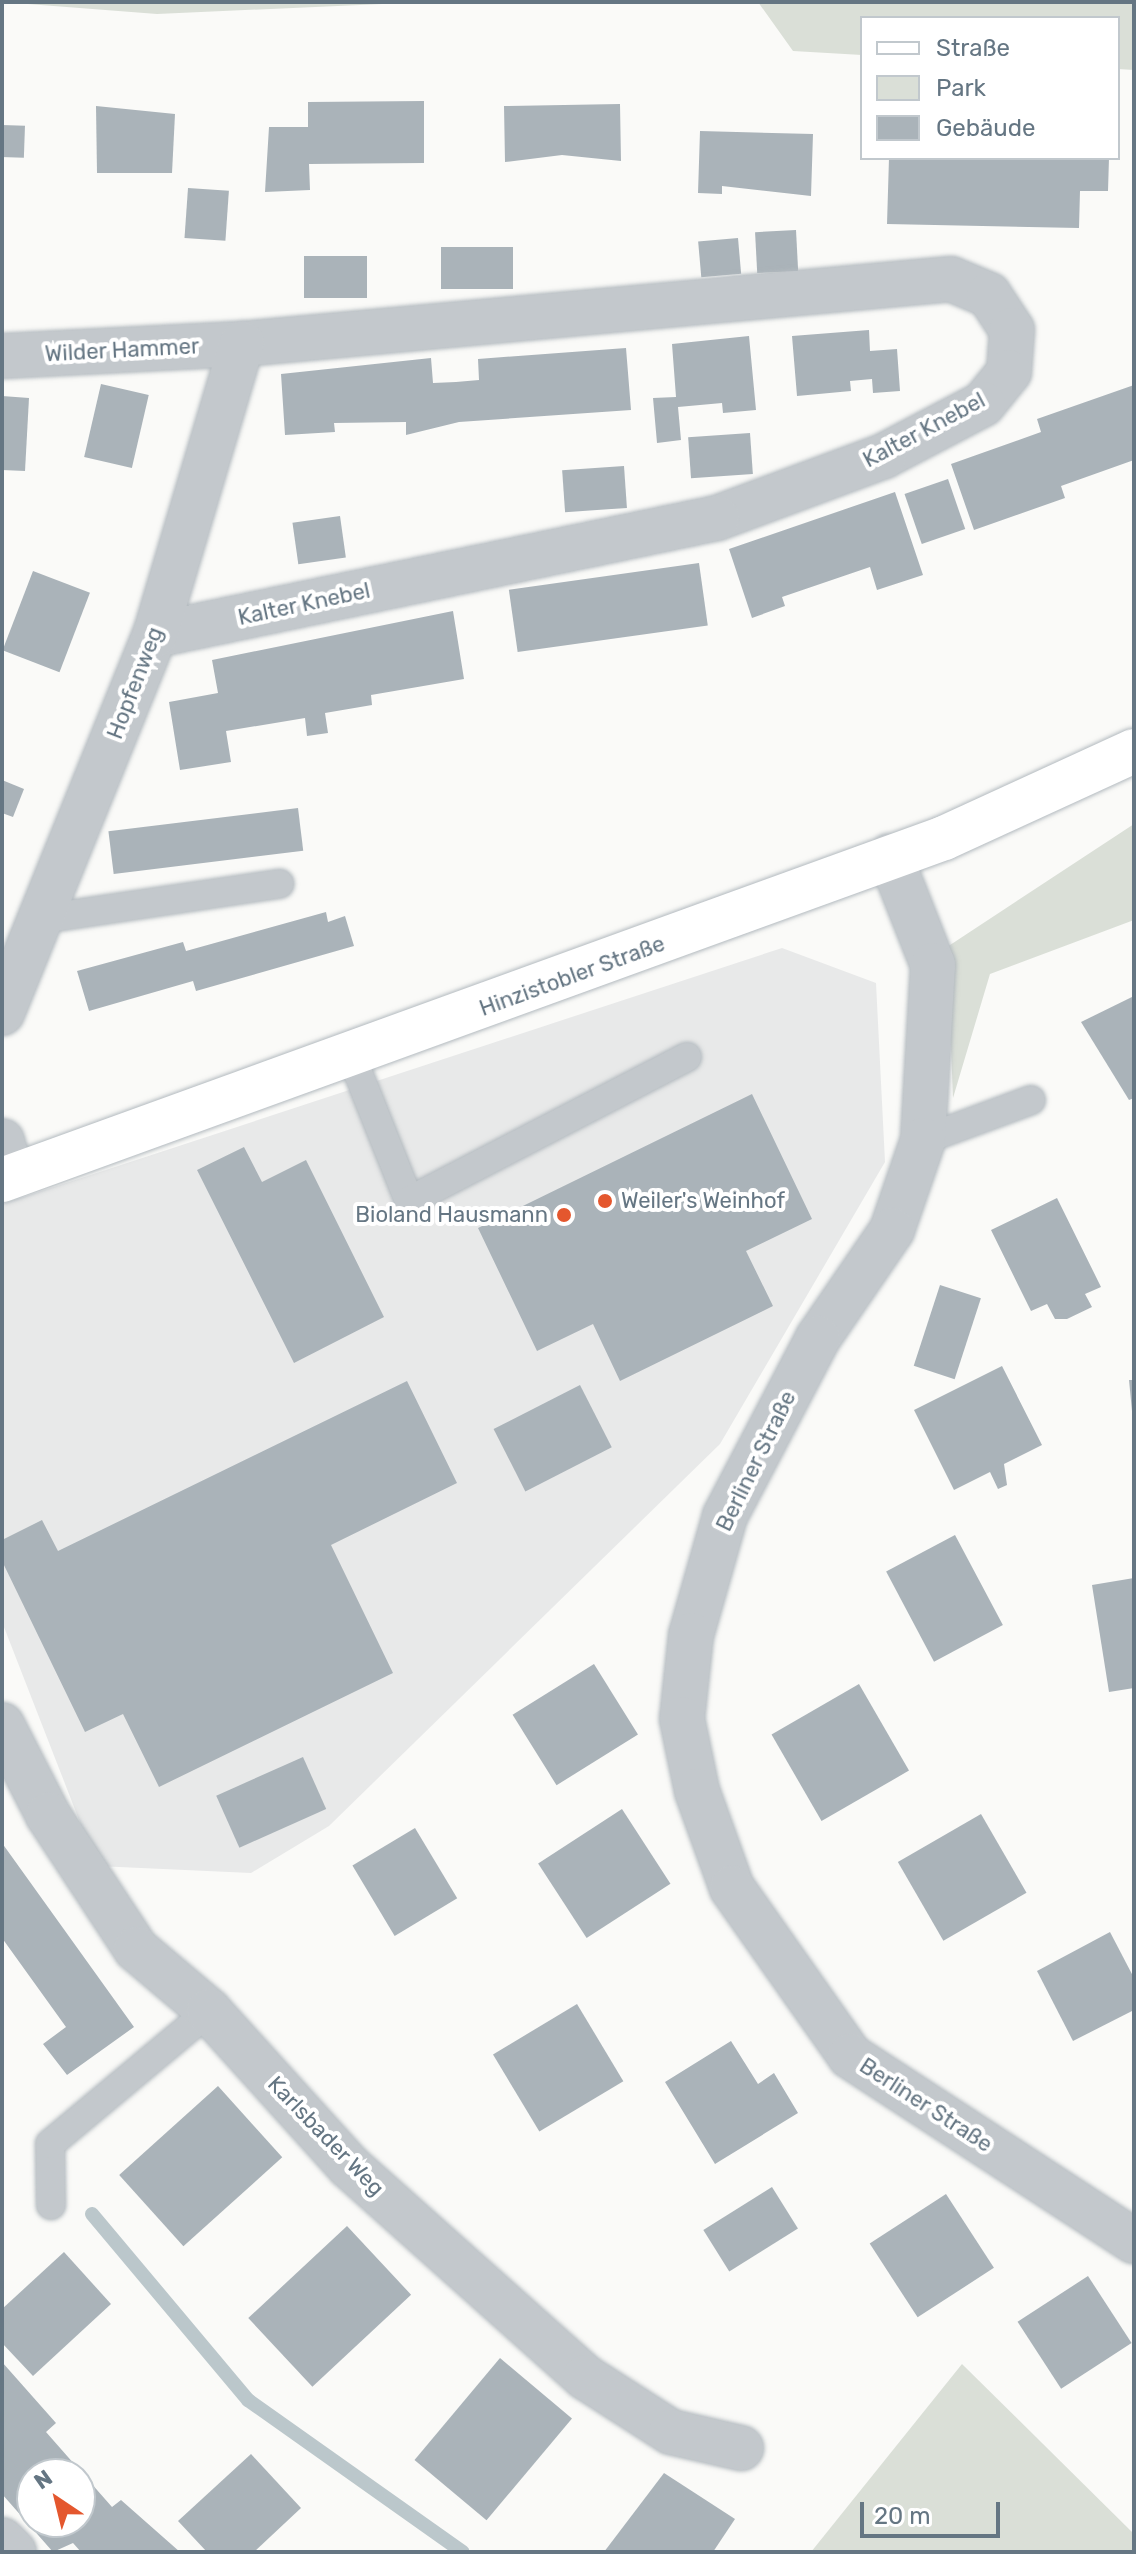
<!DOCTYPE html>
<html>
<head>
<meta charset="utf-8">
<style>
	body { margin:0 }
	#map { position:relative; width:1136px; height:2554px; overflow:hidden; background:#fafaf8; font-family:Rubik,sans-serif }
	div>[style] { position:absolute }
	.built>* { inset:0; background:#e8e9e9 }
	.green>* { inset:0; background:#dadfd7 }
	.stream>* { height:14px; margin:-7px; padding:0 7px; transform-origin:7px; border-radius:7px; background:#bbc7cb }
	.building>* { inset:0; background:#aab3b9; transform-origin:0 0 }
	.roads { filter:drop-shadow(0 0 2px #b3babf) drop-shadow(0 0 2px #b3babf) }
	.lane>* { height:28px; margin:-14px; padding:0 14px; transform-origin:14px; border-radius:14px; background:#c3c8cc }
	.street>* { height:44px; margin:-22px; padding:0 22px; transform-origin:22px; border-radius:22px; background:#c3c8cc }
	.secondary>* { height:44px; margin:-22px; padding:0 22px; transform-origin:22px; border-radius:22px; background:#fff }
	.dots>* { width:22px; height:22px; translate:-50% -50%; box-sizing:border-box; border:4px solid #fff; border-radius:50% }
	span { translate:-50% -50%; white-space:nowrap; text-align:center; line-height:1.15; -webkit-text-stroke:8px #fff; paint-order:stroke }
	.street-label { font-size:22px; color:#657683 }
	.poi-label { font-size:22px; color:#657683 }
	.left { translate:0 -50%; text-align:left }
	.right { translate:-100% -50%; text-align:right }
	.frame { position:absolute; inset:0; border:4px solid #657683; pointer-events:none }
	.legend { position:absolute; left:860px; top:16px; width:260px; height:144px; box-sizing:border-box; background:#fff; border:2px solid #c1c8cd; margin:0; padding:10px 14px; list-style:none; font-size:24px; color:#657683 }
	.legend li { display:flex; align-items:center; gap:16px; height:40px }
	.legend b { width:40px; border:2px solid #c1c8cd }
	.north { position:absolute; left:16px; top:2458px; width:80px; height:80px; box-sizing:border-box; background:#fff; border:2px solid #c1c8cd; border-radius:50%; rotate:325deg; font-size:22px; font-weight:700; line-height:32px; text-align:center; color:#657683 }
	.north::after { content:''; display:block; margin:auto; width:28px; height:36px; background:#e4572e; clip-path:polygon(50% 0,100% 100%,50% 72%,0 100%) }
	.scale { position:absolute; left:860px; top:2502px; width:140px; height:36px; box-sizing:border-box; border:4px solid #657683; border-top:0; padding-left:10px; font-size:24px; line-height:28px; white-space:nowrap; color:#657683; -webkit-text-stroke:6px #fff; paint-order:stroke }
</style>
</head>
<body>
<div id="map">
	<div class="built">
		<i style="clip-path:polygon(782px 948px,876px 983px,885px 1162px,720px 1444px,329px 1826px,251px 1873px,97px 1866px,2px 1622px,2px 1204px)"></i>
	</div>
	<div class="green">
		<i style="clip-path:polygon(2px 2px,427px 2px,157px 14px)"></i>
		<i style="clip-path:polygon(758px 2px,1134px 2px,1134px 70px,1118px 69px,1118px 18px,862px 18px,862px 55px,793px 51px)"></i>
		<i style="clip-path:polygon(1134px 824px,1134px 920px,990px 974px,953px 1098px,947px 947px)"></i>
		<i style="clip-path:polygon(962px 2364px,1134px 2534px,1134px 2552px,811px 2552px)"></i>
	</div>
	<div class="stream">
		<i style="left:92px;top:2214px;width:243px;rotate:50deg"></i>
		<i style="left:248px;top:2400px;width:263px;rotate:35.3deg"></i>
	</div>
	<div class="building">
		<i style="clip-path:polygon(424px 101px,424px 163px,309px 164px,310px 190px,265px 192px,269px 127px,308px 127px,308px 102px)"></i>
		<i style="clip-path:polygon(620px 104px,621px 161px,562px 155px,505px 162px,504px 106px)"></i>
		<i style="clip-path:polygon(96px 106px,175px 114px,172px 173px,97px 173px)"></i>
		<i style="left:2px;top:125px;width:23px;height:32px;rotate:2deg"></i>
		<i style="clip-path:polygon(700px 131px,813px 134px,811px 196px,722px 186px,722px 194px,698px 193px)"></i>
		<i style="clip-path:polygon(889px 158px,1109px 158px,1108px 191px,1080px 191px,1079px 228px,887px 224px)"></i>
		<i style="left:188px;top:188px;width:41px;height:50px;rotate:4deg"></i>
		<i style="left:796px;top:230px;width:41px;height:41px;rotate:87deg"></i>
		<i style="left:738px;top:238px;width:36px;height:40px;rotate:85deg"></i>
		<i style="left:441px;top:247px;width:72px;height:42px"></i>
		<i style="left:304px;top:256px;width:63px;height:42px"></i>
		<i style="clip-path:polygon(869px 330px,870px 351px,897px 349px,900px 391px,873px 393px,872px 379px,850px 381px,851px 391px,797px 396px,792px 336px)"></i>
		<i style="clip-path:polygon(749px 336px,756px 410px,723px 413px,722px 403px,678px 407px,681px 440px,657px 443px,653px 398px,676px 397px,672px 344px)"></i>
		<i style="clip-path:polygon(626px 348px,631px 410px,459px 422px,406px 435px,406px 422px,334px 423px,335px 432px,285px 435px,281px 374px,431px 358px,433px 383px,456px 382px,479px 380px,478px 359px)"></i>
		<i style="left:101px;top:384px;width:49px;height:75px;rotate:13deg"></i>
		<i style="clip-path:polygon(1134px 385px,1134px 460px,1061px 486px,1065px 498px,974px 530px,951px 464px,1041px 432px,1037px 419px)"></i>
		<i style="clip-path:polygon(2px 396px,29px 398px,25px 471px,2px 470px)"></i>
		<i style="left:750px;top:433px;width:41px;height:62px;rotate:86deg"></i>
		<i style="left:624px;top:466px;width:42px;height:62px;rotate:86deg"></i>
		<i style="left:948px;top:479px;width:53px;height:46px;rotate:71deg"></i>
		<i style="clip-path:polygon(895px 492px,923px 575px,877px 590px,870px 567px,782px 597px,785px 606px,752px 618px,729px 549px)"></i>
		<i style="left:340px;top:516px;width:42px;height:48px;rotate:82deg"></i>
		<i style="left:699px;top:563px;width:63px;height:192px;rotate:82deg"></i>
		<i style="left:33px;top:571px;width:61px;height:85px;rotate:21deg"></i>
		<i style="clip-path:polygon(453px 611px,464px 679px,371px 695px,372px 705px,325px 713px,328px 733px,307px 736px,305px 718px,226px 731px,231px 762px,180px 770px,169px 702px,218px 693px,212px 660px)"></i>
		<i style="clip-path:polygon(2px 780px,24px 789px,13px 817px,2px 813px)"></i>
		<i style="left:298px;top:808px;width:43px;height:191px;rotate:83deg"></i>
		<i style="clip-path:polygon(326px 912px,328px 922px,345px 916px,354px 946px,196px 991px,193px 981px,89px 1011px,77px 971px,183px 942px,186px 951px)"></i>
		<i style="clip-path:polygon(1134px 996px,1134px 1098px,1129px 1100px,1081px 1022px)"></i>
		<i style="clip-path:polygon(752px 1094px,812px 1219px,746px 1251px,773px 1306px,620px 1381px,593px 1324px,537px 1351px,478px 1228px)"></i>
		<i style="clip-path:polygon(244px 1147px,262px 1182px,306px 1160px,384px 1317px,294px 1363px,197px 1170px)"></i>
		<i style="clip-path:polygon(1057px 1198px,1101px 1287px,1085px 1294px,1092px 1307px,1067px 1319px,1055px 1319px,1047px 1304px,1031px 1311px,991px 1230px)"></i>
		<i style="left:940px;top:1285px;width:43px;height:85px;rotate:18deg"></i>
		<i style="clip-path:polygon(1002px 1366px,1042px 1445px,1004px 1464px,1007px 1485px,998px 1489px,990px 1472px,954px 1490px,914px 1410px)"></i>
		<i style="clip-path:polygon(1129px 1380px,1134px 1380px,1134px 1411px,1132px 1411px)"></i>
		<i style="clip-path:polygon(407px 1381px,457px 1483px,331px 1545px,393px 1673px,159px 1787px,123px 1714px,85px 1732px,2px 1561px,2px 1540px,42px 1520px,58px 1551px)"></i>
		<i style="left:580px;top:1385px;width:70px;height:97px;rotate:63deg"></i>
		<i style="left:955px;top:1535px;width:102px;height:78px;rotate:62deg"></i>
		<i style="clip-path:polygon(1134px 1578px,1134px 1688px,1109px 1692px,1092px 1585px)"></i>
		<i style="left:594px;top:1664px;width:83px;height:96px;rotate:58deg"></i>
		<i style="left:859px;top:1684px;width:100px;height:101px;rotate:60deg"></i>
		<i style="left:303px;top:1757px;width:57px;height:95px;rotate:66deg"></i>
		<i style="left:622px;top:1809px;width:89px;height:100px;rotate:57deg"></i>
		<i style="left:981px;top:1814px;width:91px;height:96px;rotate:60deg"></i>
		<i style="left:415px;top:1828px;width:82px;height:73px;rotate:59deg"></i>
		<i style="clip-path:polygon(2px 1843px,134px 2027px,67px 2075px,43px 2044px,66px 2027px,2px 1938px)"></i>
		<i style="clip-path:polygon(1110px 1932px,1134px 1978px,1134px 2010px,1073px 2041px,1037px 1971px)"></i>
		<i style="left:577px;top:2004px;width:90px;height:98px;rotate:59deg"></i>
		<i style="clip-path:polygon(731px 2041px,758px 2084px,774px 2073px,798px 2113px,715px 2164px,665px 2082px)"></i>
		<i style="left:218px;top:2086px;width:96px;height:133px;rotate:48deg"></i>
		<i style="left:772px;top:2187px;width:49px;height:81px;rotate:58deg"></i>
		<i style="left:946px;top:2194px;width:88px;height:91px;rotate:57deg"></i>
		<i style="left:347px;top:2226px;width:94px;height:135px;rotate:47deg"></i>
		<i style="clip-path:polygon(64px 2252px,111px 2304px,33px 2376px,2px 2343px,2px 2309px)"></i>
		<i style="left:1088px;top:2276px;width:80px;height:84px;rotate:57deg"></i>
		<i style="left:500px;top:2358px;width:94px;height:133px;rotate:40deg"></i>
		<i style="clip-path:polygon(evenodd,2px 2362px,56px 2423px,46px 2432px,112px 2507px,121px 2500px,180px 2552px,81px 2552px,73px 2543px,53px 2552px,2px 2494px,2px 2362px,32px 2474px,80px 2474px,80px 2522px,32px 2522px,32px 2474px)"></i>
		<i style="clip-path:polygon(251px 2454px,301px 2508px,254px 2552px,207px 2552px,178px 2521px)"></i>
		<i style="clip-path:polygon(664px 2473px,735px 2519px,713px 2552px,604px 2552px)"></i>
	</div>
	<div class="roads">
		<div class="lane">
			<i style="left:41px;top:919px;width:241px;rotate:-8.4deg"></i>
			<i style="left:351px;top:1055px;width:157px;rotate:68.3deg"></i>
			<i style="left:409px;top:1201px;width:313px;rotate:-27.4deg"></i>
			<i style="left:923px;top:1140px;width:115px;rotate:-20.3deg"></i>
			<i style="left:51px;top:2205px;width:61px;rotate:-90.9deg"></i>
			<i style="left:50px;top:2144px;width:207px;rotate:-39.9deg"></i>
		</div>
		<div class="street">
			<i style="left:2px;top:356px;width:240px;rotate:-2.9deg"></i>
			<i style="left:242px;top:344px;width:712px;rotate:-5.24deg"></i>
			<i style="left:951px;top:279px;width:41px;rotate:22.8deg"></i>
			<i style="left:989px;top:295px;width:42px;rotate:56.7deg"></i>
			<i style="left:1012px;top:330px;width:42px;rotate:94.1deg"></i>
			<i style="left:1009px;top:372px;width:41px;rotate:129.1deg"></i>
			<i style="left:983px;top:404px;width:112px;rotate:152.3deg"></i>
			<i style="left:884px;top:456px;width:178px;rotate:159.6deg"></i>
			<i style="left:717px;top:518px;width:574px;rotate:168.24deg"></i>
			<i style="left:890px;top:856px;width:117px;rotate:68.5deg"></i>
			<i style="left:933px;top:965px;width:175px;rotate:93.3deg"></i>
			<i style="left:923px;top:1140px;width:95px;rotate:109deg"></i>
			<i style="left:892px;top:1230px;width:131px;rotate:124.4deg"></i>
			<i style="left:818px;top:1338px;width:201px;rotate:117.6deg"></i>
			<i style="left:725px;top:1516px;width:124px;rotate:105.9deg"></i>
			<i style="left:691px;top:1635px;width:84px;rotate:96.1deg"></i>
			<i style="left:682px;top:1719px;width:74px;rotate:78.2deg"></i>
			<i style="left:697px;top:1791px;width:103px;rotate:70.2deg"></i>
			<i style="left:732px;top:1888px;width:205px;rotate:54.9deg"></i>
			<i style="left:850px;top:2056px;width:339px;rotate:33.1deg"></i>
			<i style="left:2px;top:1013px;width:408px;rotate:-68deg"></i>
			<i style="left:155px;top:635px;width:304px;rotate:-73.4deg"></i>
			<i style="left:2px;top:1141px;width:37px;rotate:74deg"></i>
			<i style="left:2px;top:1725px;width:101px;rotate:62.9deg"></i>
			<i style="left:48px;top:1815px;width:160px;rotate:56.7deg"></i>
			<i style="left:136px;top:1949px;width:96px;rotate:40.3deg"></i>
			<i style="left:209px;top:2011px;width:209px;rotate:47.9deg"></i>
			<i style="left:349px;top:2166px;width:317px;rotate:41.8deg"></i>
			<i style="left:585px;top:2377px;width:102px;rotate:32.6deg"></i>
			<i style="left:671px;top:2432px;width:72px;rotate:12.9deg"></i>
			<i style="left:2px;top:2540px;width:17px;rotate:45deg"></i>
		</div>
		<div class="secondary">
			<i style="left:2px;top:1180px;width:1002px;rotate:-19.95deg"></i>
			<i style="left:944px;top:838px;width:209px;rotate:-24.6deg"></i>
		</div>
	</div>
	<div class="dots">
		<i style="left:605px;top:1201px;background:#e4572e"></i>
		<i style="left:564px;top:1215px;background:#e4572e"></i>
	</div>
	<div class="street-label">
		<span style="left:122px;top:350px;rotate:-3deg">Wilder Hammer</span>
		<span style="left:924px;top:430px;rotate:-28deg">Kalter Knebel</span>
		<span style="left:304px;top:604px;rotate:-12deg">Kalter Knebel</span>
		<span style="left:135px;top:683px;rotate:-69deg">Hopfenweg</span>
		<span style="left:572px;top:976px;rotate:-20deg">Hinzistobler Straße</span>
		<span style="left:756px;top:1461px;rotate:-64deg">Berliner Straße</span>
		<span style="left:926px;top:2105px;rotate:33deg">Berliner Straße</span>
		<span style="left:326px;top:2136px;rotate:46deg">Karlsbader Weg</span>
	</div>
	<div class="poi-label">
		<span class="left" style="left:621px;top:1201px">Weiler's Weinhof</span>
		<span class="right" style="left:548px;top:1215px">Bioland Hausmann</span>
	</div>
	<div class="frame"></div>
	<ul class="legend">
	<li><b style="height:10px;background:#fff"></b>Straße</li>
	<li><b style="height:22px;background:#dadfd7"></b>Park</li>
	<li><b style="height:22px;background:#aab3b9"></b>Gebäude</li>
	</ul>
	<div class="north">N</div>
	<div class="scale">20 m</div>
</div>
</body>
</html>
